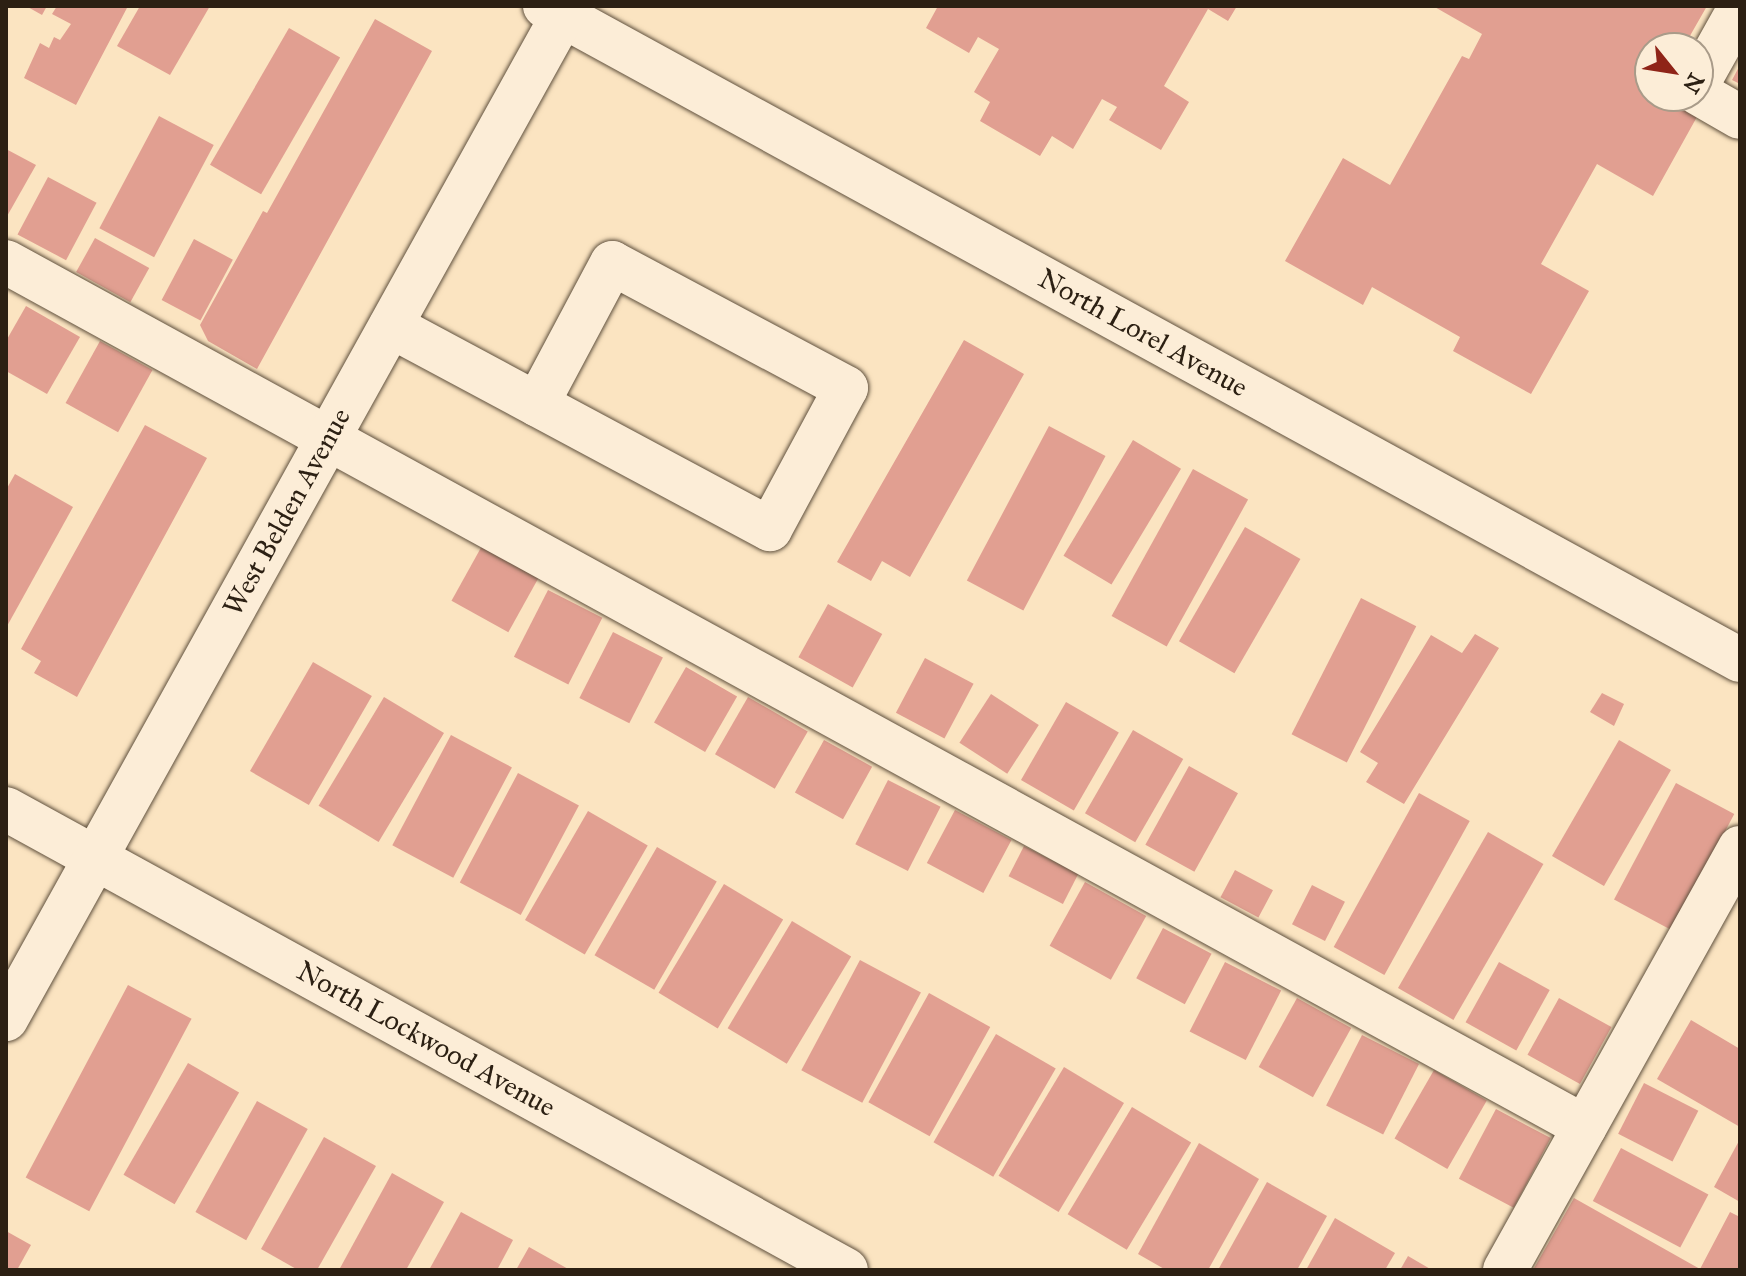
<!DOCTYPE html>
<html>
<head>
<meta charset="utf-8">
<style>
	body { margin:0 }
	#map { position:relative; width:1746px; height:1276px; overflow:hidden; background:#fbe4c1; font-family:"IM FELL Great Primer",serif }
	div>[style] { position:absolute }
	.building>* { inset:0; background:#e19f91; transform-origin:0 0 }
	.roads { filter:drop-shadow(0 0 2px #60513e) drop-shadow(0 0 2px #60513e) }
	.minor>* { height:44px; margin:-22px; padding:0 22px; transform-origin:22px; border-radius:22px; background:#fcedd7 }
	span { translate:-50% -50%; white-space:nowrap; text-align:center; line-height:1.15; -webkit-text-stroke:8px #fcedd7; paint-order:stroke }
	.street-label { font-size:28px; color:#2c2013 }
	.frame { position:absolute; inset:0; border:8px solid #2c2013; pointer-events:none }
	.north { position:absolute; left:1634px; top:32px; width:80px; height:80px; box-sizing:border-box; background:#fcedd7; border:2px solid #a99b89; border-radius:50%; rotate:120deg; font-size:22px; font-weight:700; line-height:32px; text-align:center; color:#2c2013 }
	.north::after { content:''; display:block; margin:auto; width:28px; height:36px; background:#8f2418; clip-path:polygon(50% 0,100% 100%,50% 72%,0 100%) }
</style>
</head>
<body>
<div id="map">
	<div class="building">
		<i style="clip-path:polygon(26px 6px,47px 6px,42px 15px)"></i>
		<i style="clip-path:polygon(57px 6px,128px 6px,76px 105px,24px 78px,40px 43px,49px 48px,54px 37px,60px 40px,71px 24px,52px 14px)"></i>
		<i style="clip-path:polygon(140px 6px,210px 6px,170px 75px,117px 46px)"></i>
		<i style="clip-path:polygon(938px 6px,1237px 6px,1228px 21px,1208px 9px,1164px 86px,1189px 102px,1161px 150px,1109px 120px,1117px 107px,1102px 99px,1073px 149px,1052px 136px,1040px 156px,980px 121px,990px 102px,974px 92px,999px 49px,978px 37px,969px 53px,926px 28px)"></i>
		<i style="clip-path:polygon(1433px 6px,1707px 6px,1683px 48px,1650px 48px,1650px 96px,1663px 96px,1698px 115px,1653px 196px,1597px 164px,1541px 264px,1589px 291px,1531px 394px,1453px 351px,1460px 337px,1372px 287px,1363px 305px,1285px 261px,1343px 158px,1390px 185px,1462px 56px,1469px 59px,1482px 34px)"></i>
		<i style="clip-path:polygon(375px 19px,432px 51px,257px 369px,208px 341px,200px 325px,263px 211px,267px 213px)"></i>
		<i style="left:289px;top:28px;width:59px;height:158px;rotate:30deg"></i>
		<i style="clip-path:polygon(1740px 65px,1740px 84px,1732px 80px)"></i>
		<i style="left:159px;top:116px;width:62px;height:127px;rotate:28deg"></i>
		<i style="clip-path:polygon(6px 149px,36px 165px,6px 218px)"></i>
		<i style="left:48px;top:177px;width:55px;height:65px;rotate:28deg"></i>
		<i style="left:95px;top:238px;width:62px;height:39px;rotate:29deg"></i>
		<i style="left:194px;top:239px;width:44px;height:69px;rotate:28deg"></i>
		<i style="clip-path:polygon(26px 306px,80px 337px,47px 394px,6px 371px,6px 341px)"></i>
		<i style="clip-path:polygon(964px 340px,1024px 374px,910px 577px,882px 561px,871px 581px,837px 562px)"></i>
		<i style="left:100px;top:341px;width:60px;height:71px;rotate:29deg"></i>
		<i style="clip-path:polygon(145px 425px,207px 458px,77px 697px,34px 673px,41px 661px,21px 649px)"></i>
		<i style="left:1049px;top:426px;width:64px;height:175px;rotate:28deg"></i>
		<i style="left:1133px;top:440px;width:56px;height:135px;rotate:31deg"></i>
		<i style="left:1193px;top:469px;width:63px;height:168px;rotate:29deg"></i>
		<i style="clip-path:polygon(15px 474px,73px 507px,6px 628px,6px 490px)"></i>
		<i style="left:1245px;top:527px;width:64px;height:132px;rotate:30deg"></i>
		<i style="left:483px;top:544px;width:65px;height:65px;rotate:29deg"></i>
		<i style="left:548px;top:590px;width:61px;height:75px;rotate:27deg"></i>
		<i style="left:1361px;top:598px;width:62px;height:153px;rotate:27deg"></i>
		<i style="left:828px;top:604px;width:62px;height:61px;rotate:29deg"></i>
		<i style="left:613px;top:632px;width:56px;height:74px;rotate:27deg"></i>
		<i style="clip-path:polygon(1475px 634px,1499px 648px,1404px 804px,1366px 782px,1378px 763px,1360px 752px,1431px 635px,1462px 653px)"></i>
		<i style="left:925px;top:658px;width:55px;height:62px;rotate:28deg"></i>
		<i style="left:313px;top:662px;width:68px;height:126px;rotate:30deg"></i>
		<i style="left:686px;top:667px;width:59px;height:64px;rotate:30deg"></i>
		<i style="clip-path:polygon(1602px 693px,1624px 704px,1614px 726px,1590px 712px)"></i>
		<i style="left:991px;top:694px;width:57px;height:58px;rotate:33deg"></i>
		<i style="left:384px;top:697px;width:70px;height:127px;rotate:31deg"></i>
		<i style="left:748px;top:697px;width:69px;height:66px;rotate:30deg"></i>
		<i style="left:1066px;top:702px;width:61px;height:90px;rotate:30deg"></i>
		<i style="left:1133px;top:730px;width:58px;height:96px;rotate:30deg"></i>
		<i style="left:451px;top:735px;width:69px;height:125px;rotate:28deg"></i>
		<i style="left:824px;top:740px;width:55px;height:60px;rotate:29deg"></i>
		<i style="left:1619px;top:740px;width:60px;height:134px;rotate:30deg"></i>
		<i style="left:1189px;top:766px;width:56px;height:90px;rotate:29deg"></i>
		<i style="left:518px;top:773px;width:69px;height:124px;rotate:28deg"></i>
		<i style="left:888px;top:780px;width:59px;height:72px;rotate:27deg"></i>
		<i style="left:1676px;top:783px;width:66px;height:132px;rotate:28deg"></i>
		<i style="left:1419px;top:793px;width:58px;height:176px;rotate:29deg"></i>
		<i style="left:955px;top:810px;width:64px;height:60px;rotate:28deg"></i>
		<i style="left:588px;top:811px;width:69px;height:126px;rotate:30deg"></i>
		<i style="left:1488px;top:832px;width:64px;height:180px;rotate:30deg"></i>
		<i style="left:1024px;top:846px;width:61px;height:34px;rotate:27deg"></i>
		<i style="left:657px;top:847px;width:69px;height:125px;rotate:30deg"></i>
		<i style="left:1235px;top:870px;width:43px;height:31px;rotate:28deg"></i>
		<i style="left:1085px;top:882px;width:70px;height:73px;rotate:29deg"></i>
		<i style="left:724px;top:884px;width:69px;height:127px;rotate:31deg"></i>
		<i style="left:1312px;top:885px;width:37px;height:44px;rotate:27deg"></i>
		<i style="left:792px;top:921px;width:69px;height:125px;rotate:31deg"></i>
		<i style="left:1163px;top:928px;width:55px;height:57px;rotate:28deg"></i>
		<i style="left:860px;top:960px;width:69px;height:125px;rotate:28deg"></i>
		<i style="left:1225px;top:962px;width:63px;height:78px;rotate:27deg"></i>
		<i style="left:1499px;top:962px;width:58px;height:69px;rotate:29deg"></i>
		<i style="left:128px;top:985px;width:72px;height:218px;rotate:28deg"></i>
		<i style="left:929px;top:993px;width:70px;height:125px;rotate:29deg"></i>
		<i style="left:1297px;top:998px;width:62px;height:79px;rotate:29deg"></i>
		<i style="left:1559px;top:998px;width:60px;height:65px;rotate:29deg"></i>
		<i style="clip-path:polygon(1691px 1020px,1740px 1049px,1740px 1127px,1657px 1079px)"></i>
		<i style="left:996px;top:1034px;width:69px;height:125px;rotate:30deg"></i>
		<i style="left:1362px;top:1035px;width:64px;height:79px;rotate:27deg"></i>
		<i style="left:188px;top:1063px;width:59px;height:129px;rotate:30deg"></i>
		<i style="left:1064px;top:1067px;width:70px;height:127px;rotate:31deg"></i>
		<i style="left:1434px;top:1070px;width:61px;height:79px;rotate:30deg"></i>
		<i style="left:1644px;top:1083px;width:61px;height:57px;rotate:27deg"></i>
		<i style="left:257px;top:1101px;width:58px;height:127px;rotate:29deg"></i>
		<i style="left:1132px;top:1107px;width:69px;height:125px;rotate:31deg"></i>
		<i style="left:1496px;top:1109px;width:62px;height:79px;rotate:28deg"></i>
		<i style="clip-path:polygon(324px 1137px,376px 1166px,317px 1270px,298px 1270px,261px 1249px)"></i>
		<i style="clip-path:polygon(1740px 1139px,1740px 1202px,1714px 1187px)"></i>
		<i style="clip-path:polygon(1199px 1143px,1259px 1179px,1208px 1270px,1166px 1270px,1138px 1254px)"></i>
		<i style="left:1621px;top:1148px;width:99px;height:60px;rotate:28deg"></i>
		<i style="clip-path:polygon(392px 1173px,444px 1202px,406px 1270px,339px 1270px)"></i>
		<i style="clip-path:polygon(1267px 1182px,1327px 1216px,1297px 1270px,1218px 1270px)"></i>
		<i style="clip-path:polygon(1574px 1198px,1700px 1269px,1730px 1212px,1740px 1217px,1740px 1270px,1533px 1270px)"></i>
		<i style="clip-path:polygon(461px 1212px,513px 1240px,497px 1270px,429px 1270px)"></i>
		<i style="clip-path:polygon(1335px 1218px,1395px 1253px,1385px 1270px,1306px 1270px)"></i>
		<i style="clip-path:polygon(6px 1231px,31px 1245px,17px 1270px,6px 1270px)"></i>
		<i style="clip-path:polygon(529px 1247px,570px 1270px,516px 1270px)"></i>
		<i style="clip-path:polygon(1408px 1256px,1432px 1270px,1400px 1270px)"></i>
	</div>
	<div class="roads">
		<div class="minor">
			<i style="left:545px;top:6px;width:1362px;rotate:28.69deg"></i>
			<i style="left:1698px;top:83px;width:86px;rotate:-60.8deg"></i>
			<i style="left:1698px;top:93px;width:48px;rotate:29.7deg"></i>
			<i style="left:6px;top:262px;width:1800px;rotate:28.71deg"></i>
			<i style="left:391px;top:326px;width:430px;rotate:28.2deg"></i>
			<i style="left:770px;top:529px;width:160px;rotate:-61.7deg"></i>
			<i style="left:846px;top:388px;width:265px;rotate:-151.9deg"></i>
			<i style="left:612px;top:263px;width:160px;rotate:118deg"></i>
			<i style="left:6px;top:809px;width:958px;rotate:28.76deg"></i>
			<i style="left:6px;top:1019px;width:1158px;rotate:-60.98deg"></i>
			<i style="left:1505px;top:1270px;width:483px;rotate:-60.9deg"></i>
		</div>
	</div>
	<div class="street-label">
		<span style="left:1143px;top:333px;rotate:29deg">North Lorel Avenue</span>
		<span style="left:287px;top:512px;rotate:-61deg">West Belden Avenue</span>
		<span style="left:426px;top:1039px;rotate:29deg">North Lockwood Avenue</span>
	</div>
	<div class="frame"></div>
	<div class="north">N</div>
</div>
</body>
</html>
